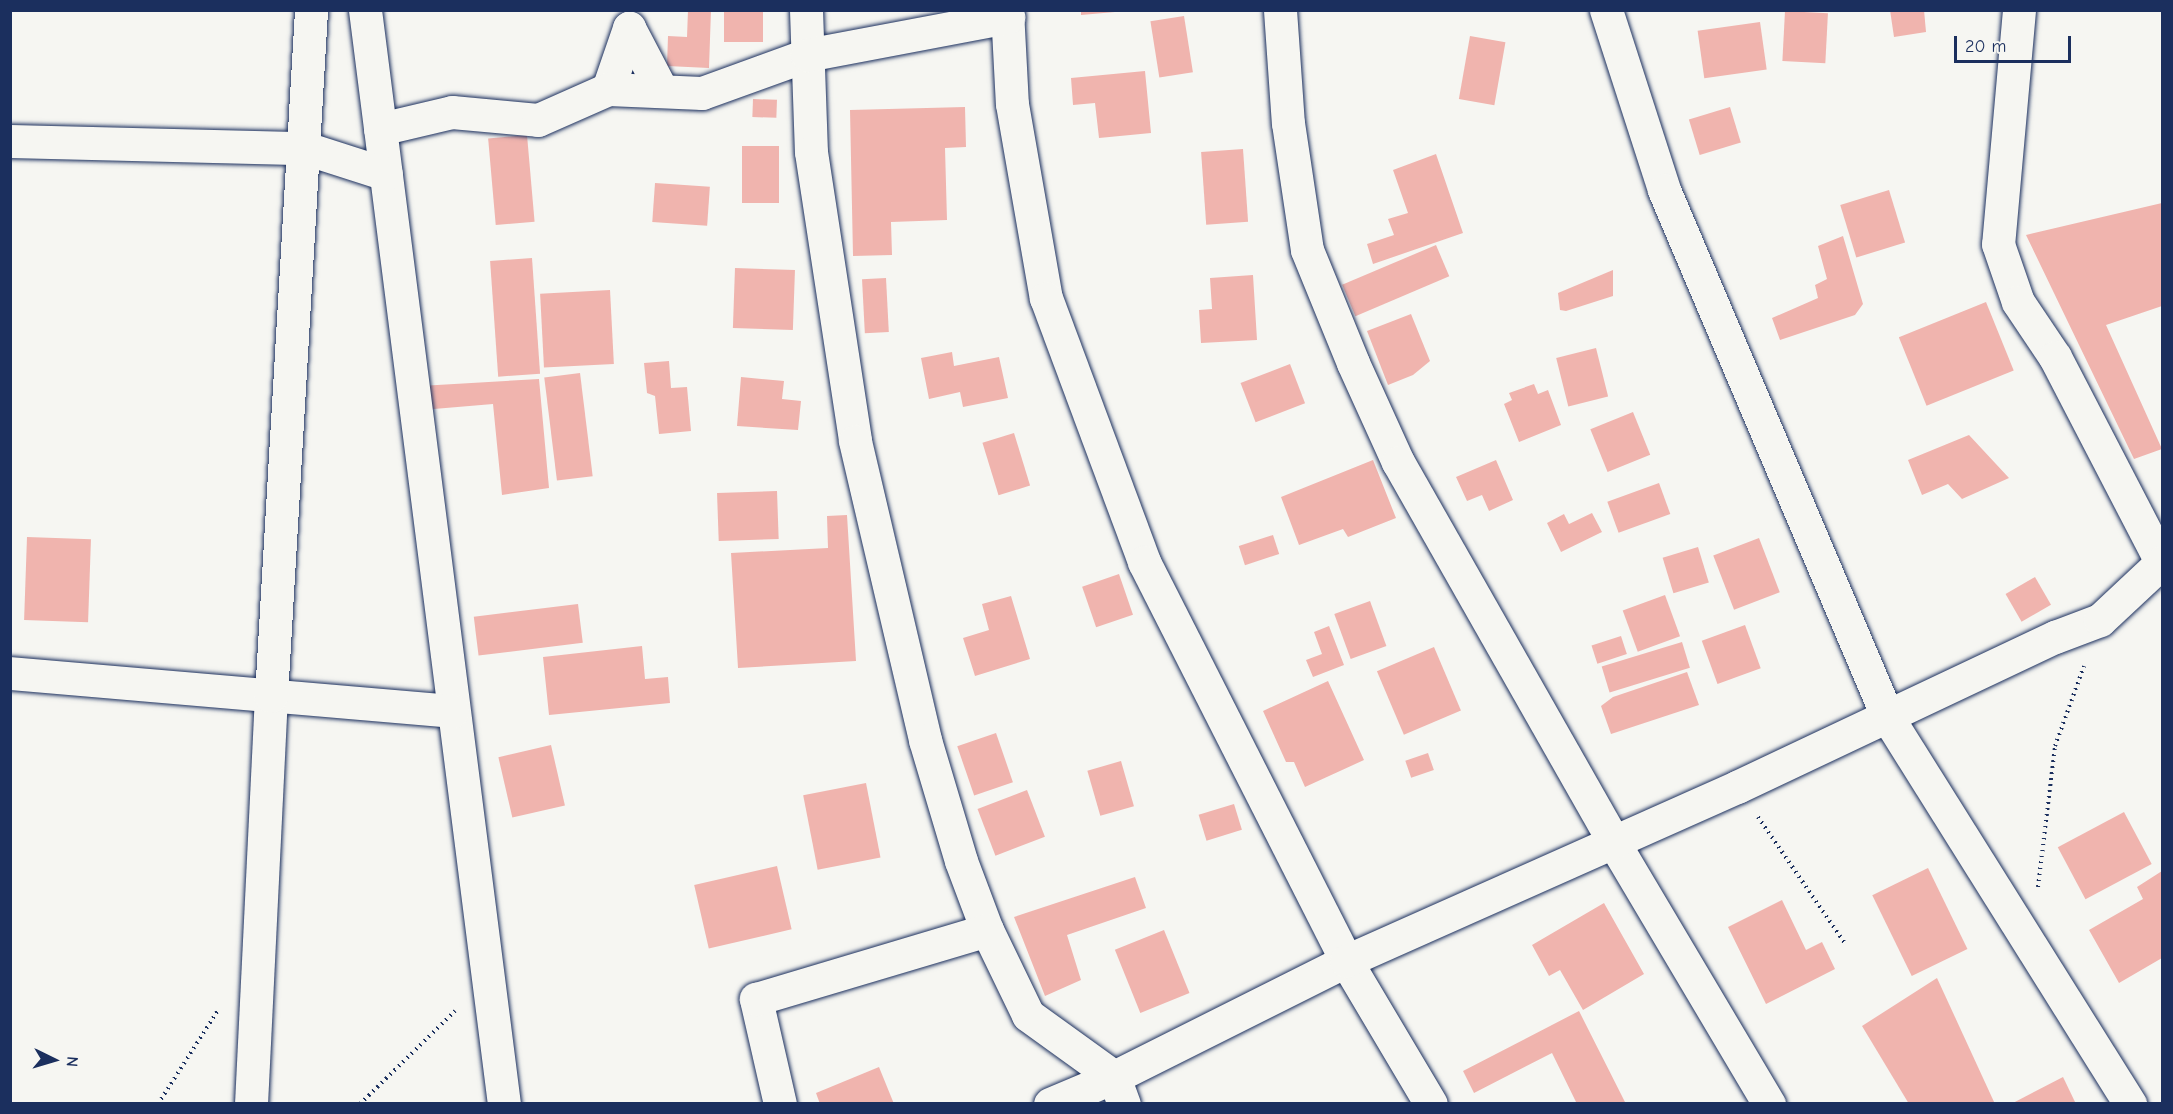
<!DOCTYPE html>
<html>
<head>
<meta charset="utf-8">
<style>
	body { margin:0 }
	#map { position:relative; width:2173px; height:1114px; overflow:hidden; background:#f6f6f2; font-family:"Comic Neue",sans-serif }
	div>[style] { position:absolute }
	.building>* { inset:0; background:#f0b4ae; transform-origin:0 0 }
	.path>* { height:4px; margin-top:-2px; transform-origin:0; background:repeating-linear-gradient(90deg,#1b2f5e 0 1.5px,transparent 0 6px) }
	.roads { filter:drop-shadow(0 0 2px #1b2f5e) drop-shadow(0 0 2px #1b2f5e) }
	.minor>* { height:33px; margin:-16.5px; padding:0 16.5px; transform-origin:16.5px; border-radius:16.5px; background:#f6f6f2 }
	span { translate:-50% -50%; white-space:nowrap; text-align:center; line-height:1.15; -webkit-text-stroke:6px #f6f6f2; paint-order:stroke }
	.frame { position:absolute; inset:0; border:12px solid #1b2f5e; pointer-events:none }
	.north { position:absolute; left:24px; top:1030px; width:60px; height:60px; -webkit-text-stroke:4px #f6f6f2; paint-order:stroke; rotate:95deg; font-size:16px; font-weight:700; line-height:24px; text-align:center; color:#1b2f5e }
	.north::after { content:''; display:block; margin:auto; width:21px; height:27px; background:#1b2f5e; clip-path:polygon(50% 0,100% 100%,50% 72%,0 100%) }
	.scale { position:absolute; left:1954px; top:36px; width:117px; height:27px; box-sizing:border-box; border:3px solid #1b2f5e; border-top:0; padding-left:8px; font-size:18px; line-height:21px; white-space:nowrap; color:#1b2f5e; -webkit-text-stroke:4px #f6f6f2; paint-order:stroke }
</style>
</head>
<body>
<div id="map">
	<div class="building">
		<i style="clip-path:polygon(688px 10px,711px 10px,709px 68px,667px 66px,668px 36px,687px 37px)"></i>
		<i style="left:724px;top:10px;width:39px;height:32px"></i>
		<i style="clip-path:polygon(1081px 10px,1115px 10px,1115px 12px,1081px 15px)"></i>
		<i style="clip-path:polygon(1890px 10px,1924px 10px,1926px 32px,1894px 37px)"></i>
		<i style="left:1785px;top:11px;width:43px;height:50px;rotate:3deg"></i>
		<i style="left:1184px;top:16px;width:57px;height:34px;rotate:81deg"></i>
		<i style="left:1760px;top:22px;width:48px;height:63px;rotate:82deg"></i>
		<i style="left:1470px;top:36px;width:36px;height:64px;rotate:10deg"></i>
		<i style="clip-path:polygon(1145px 71px,1151px 133px,1099px 138px,1095px 103px,1073px 105px,1071px 78px)"></i>
		<i style="left:753px;top:99px;width:24px;height:18px;rotate:2deg"></i>
		<i style="clip-path:polygon(965px 107px,966px 147px,945px 148px,947px 220px,891px 222px,892px 255px,853px 256px,850px 110px)"></i>
		<i style="left:1730px;top:107px;width:37px;height:43px;rotate:73deg"></i>
		<i style="left:527px;top:135px;width:87px;height:39px;rotate:85deg"></i>
		<i style="left:742px;top:146px;width:37px;height:57px"></i>
		<i style="left:1243px;top:149px;width:73px;height:42px;rotate:86deg"></i>
		<i style="clip-path:polygon(1436px 154px,1463px 233px,1373px 264px,1367px 244px,1394px 235px,1388px 219px,1408px 213px,1393px 170px)"></i>
		<i style="left:655px;top:183px;width:55px;height:39px;rotate:4deg"></i>
		<i style="left:1889px;top:190px;width:55px;height:51px;rotate:73deg"></i>
		<i style="clip-path:polygon(2162px 203px,2162px 306px,2106px 325px,2162px 449px,2134px 459px,2026px 235px)"></i>
		<i style="clip-path:polygon(1843px 236px,1863px 304px,1855px 315px,1780px 340px,1772px 318px,1818px 298px,1815px 285px,1827px 279px,1818px 246px)"></i>
		<i style="left:1436px;top:245px;width:34px;height:102px;rotate:67deg"></i>
		<i style="left:532px;top:258px;width:116px;height:42px;rotate:86deg"></i>
		<i style="left:735px;top:268px;width:60px;height:60px;rotate:2deg"></i>
		<i style="clip-path:polygon(1613px 270px,1613px 296px,1566px 311px,1560px 310px,1558px 293px)"></i>
		<i style="clip-path:polygon(1253px 275px,1257px 340px,1201px 343px,1199px 310px,1212px 309px,1210px 278px)"></i>
		<i style="left:886px;top:278px;width:54px;height:24px;rotate:87deg"></i>
		<i style="left:610px;top:290px;width:74px;height:70px;rotate:87deg"></i>
		<i style="left:1986px;top:302px;width:74px;height:94px;rotate:68deg"></i>
		<i style="clip-path:polygon(1411px 314px,1430px 361px,1413px 375px,1388px 385px,1367px 331px)"></i>
		<i style="left:1596px;top:348px;width:50px;height:41px;rotate:76deg"></i>
		<i style="clip-path:polygon(952px 352px,954px 366px,999px 357px,1008px 398px,963px 407px,960px 392px,929px 399px,921px 358px)"></i>
		<i style="clip-path:polygon(669px 361px,671px 388px,687px 387px,691px 431px,659px 434px,655px 396px,647px 393px,644px 363px)"></i>
		<i style="left:1290px;top:364px;width:42px;height:53px;rotate:69deg"></i>
		<i style="left:580px;top:373px;width:104px;height:36px;rotate:83deg"></i>
		<i style="clip-path:polygon(741px 377px,784px 381px,782px 399px,801px 401px,798px 430px,737px 426px)"></i>
		<i style="clip-path:polygon(539px 379px,549px 488px,502px 495px,493px 404px,422px 410px,420px 386px)"></i>
		<i style="clip-path:polygon(1534px 384px,1538px 394px,1548px 390px,1561px 425px,1519px 442px,1504px 404px,1512px 400px,1509px 393px)"></i>
		<i style="left:1633px;top:412px;width:46px;height:46px;rotate:68deg"></i>
		<i style="left:1014px;top:433px;width:55px;height:33px;rotate:73deg"></i>
		<i style="clip-path:polygon(1969px 435px,2009px 478px,1962px 499px,1948px 484px,1922px 495px,1908px 460px)"></i>
		<i style="clip-path:polygon(1373px 460px,1396px 518px,1348px 537px,1343px 529px,1299px 545px,1281px 497px)"></i>
		<i style="clip-path:polygon(1496px 460px,1513px 500px,1489px 511px,1482px 495px,1467px 501px,1456px 477px)"></i>
		<i style="left:1659px;top:483px;width:33px;height:55px;rotate:70deg"></i>
		<i style="left:777px;top:491px;width:48px;height:60px;rotate:88deg"></i>
		<i style="clip-path:polygon(1592px 513px,1602px 532px,1561px 552px,1547px 523px,1564px 514px,1569px 524px)"></i>
		<i style="clip-path:polygon(847px 515px,856px 661px,738px 668px,731px 553px,828px 548px,827px 516px)"></i>
		<i style="left:1273px;top:535px;width:20px;height:36px;rotate:72deg"></i>
		<i style="left:27px;top:537px;width:64px;height:83px;rotate:2deg"></i>
		<i style="left:1759px;top:538px;width:58px;height:49px;rotate:69deg"></i>
		<i style="left:1698px;top:547px;width:37px;height:37px;rotate:73deg"></i>
		<i style="left:1119px;top:574px;width:43px;height:39px;rotate:71deg"></i>
		<i style="left:2035px;top:577px;width:32px;height:34px;rotate:60deg"></i>
		<i style="left:1665px;top:595px;width:44px;height:45px;rotate:70deg"></i>
		<i style="clip-path:polygon(1011px 596px,1030px 659px,975px 676px,963px 638px,989px 630px,982px 604px)"></i>
		<i style="left:1370px;top:601px;width:48px;height:38px;rotate:70deg"></i>
		<i style="left:578px;top:604px;width:39px;height:105px;rotate:83deg"></i>
		<i style="left:1745px;top:625px;width:46px;height:46px;rotate:70deg"></i>
		<i style="clip-path:polygon(1329px 626px,1344px 665px,1313px 677px,1306px 660px,1322px 654px,1314px 632px)"></i>
		<i style="left:1621px;top:636px;width:19px;height:31px;rotate:72deg"></i>
		<i style="left:1682px;top:642px;width:27px;height:84px;rotate:73deg"></i>
		<i style="clip-path:polygon(642px 646px,645px 679px,668px 677px,670px 703px,549px 715px,543px 657px)"></i>
		<i style="left:1434px;top:647px;width:69px;height:62px;rotate:67deg"></i>
		<i style="clip-path:polygon(1687px 672px,1699px 705px,1611px 734px,1601px 706px,1613px 697px)"></i>
		<i style="clip-path:polygon(1328px 681px,1364px 760px,1305px 787px,1294px 762px,1286px 762px,1263px 711px)"></i>
		<i style="left:996px;top:733px;width:52px;height:41px;rotate:71deg"></i>
		<i style="left:551px;top:745px;width:62px;height:54px;rotate:77deg"></i>
		<i style="left:1428px;top:753px;width:18px;height:24px;rotate:71deg"></i>
		<i style="left:1121px;top:761px;width:47px;height:35px;rotate:74deg"></i>
		<i style="left:866px;top:783px;width:76px;height:64px;rotate:79deg"></i>
		<i style="left:1027px;top:790px;width:50px;height:53px;rotate:69deg"></i>
		<i style="left:1234px;top:804px;width:27px;height:37px;rotate:73deg"></i>
		<i style="left:2124px;top:812px;width:59px;height:75px;rotate:62deg"></i>
		<i style="left:777px;top:866px;width:65px;height:85px;rotate:77deg"></i>
		<i style="left:1928px;top:868px;width:90px;height:62px;rotate:64deg"></i>
		<i style="clip-path:polygon(2162px 871px,2162px 958px,2119px 983px,2089px 930px,2143px 899px,2137px 887px)"></i>
		<i style="clip-path:polygon(1135px 877px,1146px 908px,1067px 935px,1081px 980px,1045px 996px,1014px 917px)"></i>
		<i style="clip-path:polygon(1782px 900px,1806px 950px,1822px 942px,1835px 969px,1766px 1004px,1728px 927px)"></i>
		<i style="clip-path:polygon(1604px 903px,1644px 974px,1583px 1010px,1560px 970px,1549px 976px,1532px 945px)"></i>
		<i style="left:1164px;top:930px;width:68px;height:53px;rotate:68deg"></i>
		<i style="clip-path:polygon(1937px 978px,1995px 1104px,1909px 1104px,1862px 1026px)"></i>
		<i style="clip-path:polygon(1579px 1011px,1626px 1104px,1577px 1104px,1552px 1053px,1474px 1093px,1463px 1071px)"></i>
		<i style="clip-path:polygon(879px 1067px,894px 1104px,820px 1104px,816px 1093px)"></i>
		<i style="clip-path:polygon(2063px 1077px,2076px 1104px,2011px 1104px)"></i>
	</div>
	<div class="path">
		<i style="left:1758px;top:817px;width:155px;rotate:55.5deg"></i>
		<i style="left:2038px;top:887px;width:142px;rotate:-83.1deg"></i>
		<i style="left:2055px;top:746px;width:85px;rotate:-70.1deg"></i>
		<i style="left:158px;top:1104px;width:112px;rotate:-57.4deg"></i>
		<i style="left:360px;top:1104px;width:133px;rotate:-44.4deg"></i>
	</div>
	<div class="roads">
		<div class="minor">
			<i style="left:365px;top:10px;width:1103px;rotate:82.76deg"></i>
			<i style="left:806px;top:10px;width:142px;rotate:88deg"></i>
			<i style="left:811px;top:152px;width:292px;rotate:81.3deg"></i>
			<i style="left:855px;top:441px;width:307px;rotate:76.8deg"></i>
			<i style="left:925px;top:740px;width:126px;rotate:73.4deg"></i>
			<i style="left:961px;top:861px;width:74px;rotate:69.4deg"></i>
			<i style="left:987px;top:930px;width:94px;rotate:64.2deg"></i>
			<i style="left:1028px;top:1015px;width:106px;rotate:35.8deg"></i>
			<i style="left:1114px;top:1077px;width:29px;rotate:70deg"></i>
			<i style="left:1007px;top:10px;width:94px;rotate:87deg"></i>
			<i style="left:1012px;top:104px;width:197px;rotate:80.1deg"></i>
			<i style="left:1046px;top:298px;width:282px;rotate:69.6deg"></i>
			<i style="left:1144px;top:562px;width:447px;rotate:63.1deg"></i>
			<i style="left:1346px;top:961px;width:166px;rotate:59.3deg"></i>
			<i style="left:1280px;top:10px;width:113px;rotate:86deg"></i>
			<i style="left:1288px;top:123px;width:128px;rotate:81.5deg"></i>
			<i style="left:1307px;top:250px;width:122px;rotate:67.8deg"></i>
			<i style="left:1353px;top:363px;width:109px;rotate:65.6deg"></i>
			<i style="left:1398px;top:462px;width:438px;rotate:60.4deg"></i>
			<i style="left:1614px;top:843px;width:304px;rotate:59.3deg"></i>
			<i style="left:1606px;top:10px;width:189px;rotate:72.1deg"></i>
			<i style="left:1664px;top:190px;width:574px;rotate:67.01deg"></i>
			<i style="left:1888px;top:718px;width:456px;rotate:57.9deg"></i>
			<i style="left:2019px;top:10px;width:235px;rotate:95.1deg"></i>
			<i style="left:1998px;top:244px;width:61px;rotate:71deg"></i>
			<i style="left:2018px;top:302px;width:66px;rotate:56.1deg"></i>
			<i style="left:2055px;top:357px;width:232px;rotate:62.6deg"></i>
			<i style="left:608px;top:89px;width:65px;rotate:-71deg"></i>
			<i style="left:629px;top:28px;width:71px;rotate:62.4deg"></i>
			<i style="left:380px;top:129px;width:74px;rotate:-13.3deg"></i>
			<i style="left:452px;top:112px;width:86px;rotate:5.3deg"></i>
			<i style="left:538px;top:120px;width:77px;rotate:-23.9deg"></i>
			<i style="left:608px;top:89px;width:94px;rotate:2.4deg"></i>
			<i style="left:702px;top:93px;width:112px;rotate:-19.9deg"></i>
			<i style="left:807px;top:55px;width:205px;rotate:-10.7deg"></i>
			<i style="left:10px;top:141px;width:295px;rotate:1.4deg"></i>
			<i style="left:305px;top:148px;width:85px;rotate:17.8deg"></i>
			<i style="left:10px;top:673px;width:444px;rotate:4.9deg"></i>
			<i style="left:251px;top:1104px;width:408px;rotate:-87.2deg"></i>
			<i style="left:271px;top:696px;width:687px;rotate:-86.66deg"></i>
			<i style="left:780px;top:1104px;width:108px;rotate:-102.9deg"></i>
			<i style="left:756px;top:999px;width:241px;rotate:-16.6deg"></i>
			<i style="left:1050px;top:1104px;width:69px;rotate:-22.9deg"></i>
			<i style="left:1114px;top:1077px;width:259px;rotate:-26.6deg"></i>
			<i style="left:1346px;top:961px;width:428px;rotate:-24deg"></i>
			<i style="left:1737px;top:787px;width:352px;rotate:-25.3deg"></i>
			<i style="left:2055px;top:637px;width:48px;rotate:-20.7deg"></i>
			<i style="left:2100px;top:620px;width:85px;rotate:-43.1deg"></i>
		</div>
	</div>
	<div class="frame"></div>
	<div class="north">N</div>
	<div class="scale">20 m</div>
</div>
</body>
</html>
